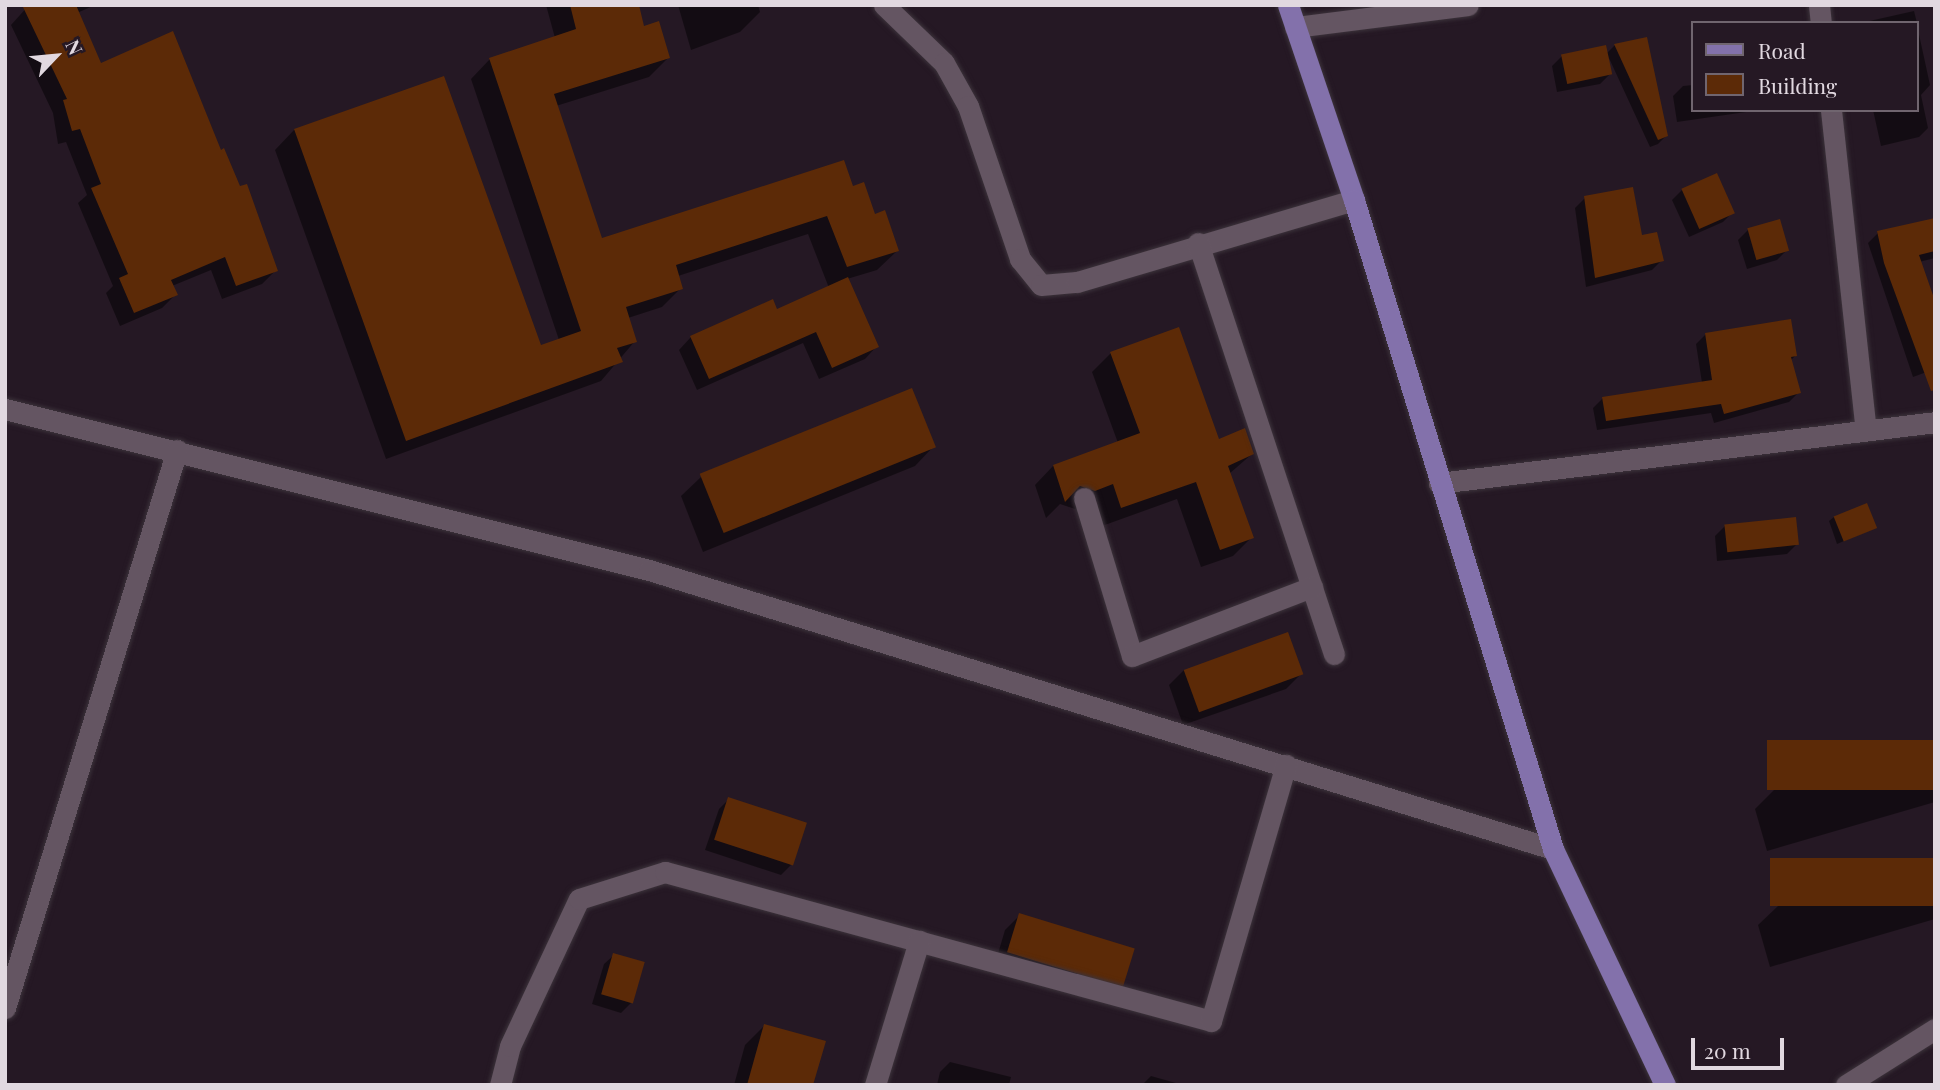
<!DOCTYPE html>
<html>
<head>
<meta charset="utf-8">
<style>
	body { margin:0 }
	#map { position:relative; width:1940px; height:1090px; overflow:hidden; background:#251824; font-family:"Playfair Display",serif }
	div>[style] { position:absolute }
	.shadow>* { inset:0; background:#0007 }
	.building>* { inset:0; background:#5c2a07; transform-origin:0 0 }
	.roads { filter:drop-shadow(0 0 2px #3c333b) drop-shadow(0 0 2px #3c333b) }
	.minor>* { height:21px; margin:-10.5px; padding:0 10.5px; transform-origin:10.5px; border-radius:10.5px; background:#645562 }
	.major>* { height:21px; margin:-10.5px; padding:0 10.5px; transform-origin:10.5px; border-radius:10.5px; background:#8371ab }
	span { translate:-50% -50%; white-space:nowrap; text-align:center; line-height:1.15; -webkit-text-stroke:5px #251824; paint-order:stroke }
	.frame { position:absolute; inset:0; border:7px solid #e1d8e0; pointer-events:none }
	.legend { position:absolute; left:1691px; top:21px; width:228px; height:91px; box-sizing:border-box; background:#251824; border:2px solid #70656f; margin:0; padding:9px 12px; list-style:none; font-size:21px; color:#e1d8e0 }
	.legend li { display:flex; align-items:center; gap:14px; height:35px }
	.legend b { width:35px; border:2px solid #70656f }
	.north { position:absolute; left:21px; top:21px; width:70px; height:70px; -webkit-text-stroke:5px #251824; paint-order:stroke; rotate:64deg; font-size:19px; font-weight:700; line-height:28px; text-align:center; color:#e1d8e0 }
	.north::after { content:''; display:block; margin:auto; width:24px; height:32px; background:#e1d8e0; clip-path:polygon(50% 0,100% 100%,50% 72%,0 100%) }
	.scale { position:absolute; left:1691px; top:1038px; width:93px; height:32px; box-sizing:border-box; border:4px solid #e1d8e0; border-top:0; padding-left:9px; font-size:21px; line-height:24px; white-space:nowrap; color:#e1d8e0; -webkit-text-stroke:5px #251824; paint-order:stroke }
</style>
</head>
<body>
<div id="map">
	<div class="shadow">
		<i style="clip-path:polygon(29px 5px,95px 5px,77px 13px,100px 65px,220px 152px,276px 270px,262px 284px,222px 299px,211px 270px,172px 286px,176px 294px,162px 308px,120px 326px,106px 293px,113px 286px,78px 203px,87px 195px,66px 142px,58px 144px,53px 113px,11px 25px)"></i>
		<i style="clip-path:polygon(546px 5px,637px 5px,643px 28px,668px 58px,649px 77px,556px 106px,601px 240px,852px 188px,897px 251px,877px 270px,847px 279px,877px 346px,865px 359px,819px 379px,803px 343px,697px 390px,679px 350px,691px 337px,776px 311px,829px 288px,808px 234px,678px 276px,681px 288px,662px 307px,628px 318px,635px 341px,601px 381px,386px 459px,275px 150px,294px 130px,443px 78px,540px 347px,559px 340px,471px 79px,490px 59px,555px 38px)"></i>
		<i style="clip-path:polygon(678px 5px,758px 5px,760px 12px,740px 32px,691px 50px)"></i>
		<i style="clip-path:polygon(1914px 11px,1917px 23px,1864px 23px,1865px 22px)"></i>
		<i style="clip-path:polygon(1917px 25px,1930px 85px,1921px 95px,1928px 128px,1919px 137px,1881px 146px,1873px 110px,1917px 110px)"></i>
		<i style="clip-path:polygon(1615px 45px,1666px 136px,1658px 144px,1650px 147px,1608px 56px,1610px 74px,1600px 84px,1557px 92px,1552px 66px,1562px 56px,1606px 54px)"></i>
		<i style="clip-path:polygon(1693px 85px,1693px 110px,1760px 110px,1677px 122px,1673px 96px,1683px 86px)"></i>
		<i style="clip-path:polygon(1682px 190px,1733px 212px,1723px 222px,1689px 237px,1672px 200px)"></i>
		<i style="clip-path:polygon(1585px 198px,1640px 238px,1662px 260px,1652px 270px,1586px 287px,1575px 208px)"></i>
		<i style="clip-path:polygon(1935px 220px,1935px 258px,1919px 262px,1935px 369px,1913px 377px,1868px 243px,1878px 233px)"></i>
		<i style="clip-path:polygon(1748px 230px,1787px 250px,1777px 260px,1747px 269px,1738px 240px)"></i>
		<i style="clip-path:polygon(1706px 334px,1795px 356px,1790px 361px,1799px 392px,1789px 402px,1714px 423px,1711px 413px,1597px 430px,1593px 408px,1603px 398px,1702px 383px,1696px 344px)"></i>
		<i style="clip-path:polygon(1111px 353px,1218px 442px,1252px 454px,1229px 474px,1252px 537px,1233px 556px,1201px 567px,1177px 499px,1102px 526px,1094px 502px,1075px 509px,1060px 504px,1046px 518px,1035px 485px,1053px 466px,1118px 443px,1092px 372px)"></i>
		<i style="clip-path:polygon(934px 446px,915px 466px,703px 552px,681px 496px,701px 477px)"></i>
		<i style="clip-path:polygon(1834px 517px,1875px 528px,1837px 544px,1829px 521px)"></i>
		<i style="clip-path:polygon(1725px 526px,1797px 544px,1787px 554px,1717px 561px,1715px 536px)"></i>
		<i style="clip-path:polygon(1184px 670px,1301px 674px,1286px 689px,1183px 725px,1169px 685px)"></i>
		<i style="clip-path:polygon(1935px 742px,1935px 802px,1767px 851px,1755px 809px,1775px 789px)"></i>
		<i style="clip-path:polygon(729px 799px,791px 865px,781px 875px,705px 850px,719px 809px)"></i>
		<i style="clip-path:polygon(1935px 860px,1935px 919px,1770px 967px,1758px 925px,1778px 906px)"></i>
		<i style="clip-path:polygon(1020px 915px,1123px 983px,1108px 998px,994px 967px,1005px 930px)"></i>
		<i style="clip-path:polygon(614px 955px,631px 1003px,621px 1013px,592px 1004px,604px 964px)"></i>
		<i style="clip-path:polygon(764px 1026px,811px 1085px,734px 1085px,745px 1045px)"></i>
		<i style="clip-path:polygon(950px 1062px,1011px 1077px,1009px 1085px,937px 1085px,940px 1072px)"></i>
		<i style="clip-path:polygon(1151px 1076px,1183px 1085px,1142px 1085px)"></i>
	</div>
	<div class="building">
		<i style="clip-path:polygon(22px 5px,76px 5px,101px 63px,173px 31px,221px 150px,224px 148px,240px 186px,247px 184px,278px 271px,236px 286px,225px 257px,171px 280px,178px 295px,134px 313px,119px 278px,128px 274px,91px 188px,101px 184px,80px 129px,72px 131px,63px 100px,67px 99px)"></i>
		<i style="clip-path:polygon(570px 5px,639px 5px,644px 26px,659px 21px,670px 58px,554px 94px,602px 238px,844px 160px,853px 186px,864px 182px,875px 214px,885px 210px,899px 251px,847px 267px,827px 216px,676px 265px,683px 289px,626px 307px,637px 342px,617px 348px,623px 362px,406px 441px,294px 129px,444px 76px,541px 345px,581px 331px,489px 58px,576px 29px)"></i>
		<i style="clip-path:polygon(1647px 37px,1668px 136px,1658px 140px,1614px 44px)"></i>
		<i style="left:1606px;top:45px;width:30px;height:46px;rotate:78deg"></i>
		<i style="left:1717px;top:173px;width:44px;height:39px;rotate:66deg"></i>
		<i style="clip-path:polygon(1633px 187px,1642px 235px,1657px 232px,1664px 261px,1595px 278px,1584px 196px)"></i>
		<i style="clip-path:polygon(1935px 218px,1935px 251px,1919px 255px,1935px 301px,1935px 390px,1931px 391px,1884px 263px,1877px 231px)"></i>
		<i style="left:1780px;top:219px;width:33px;height:34px;rotate:74deg"></i>
		<i style="clip-path:polygon(848px 277px,879px 347px,832px 368px,816px 332px,709px 379px,690px 336px,773px 299px,777px 309px)"></i>
		<i style="clip-path:polygon(1791px 319px,1797px 356px,1791px 357px,1801px 393px,1724px 414px,1721px 404px,1606px 421px,1602px 397px,1712px 380px,1705px 333px)"></i>
		<i style="clip-path:polygon(1179px 327px,1219px 439px,1245px 428px,1254px 454px,1228px 466px,1254px 538px,1220px 550px,1196px 482px,1121px 508px,1113px 484px,1095px 491px,1080px 486px,1065px 502px,1053px 465px,1140px 433px,1110px 352px)"></i>
		<i style="left:912px;top:388px;width:64px;height:229px;rotate:68deg"></i>
		<i style="left:1867px;top:503px;width:27px;height:36px;rotate:68deg"></i>
		<i style="left:1796px;top:517px;width:28px;height:72px;rotate:84deg"></i>
		<i style="left:1288px;top:632px;width:45px;height:111px;rotate:70deg"></i>
		<i style="left:1935px;top:740px;width:50px;height:168px;rotate:90deg"></i>
		<i style="left:728px;top:797px;width:83px;height:45px;rotate:18deg"></i>
		<i style="left:1935px;top:858px;width:48px;height:165px;rotate:90deg"></i>
		<i style="left:1019px;top:913px;width:121px;height:41px;rotate:17deg"></i>
		<i style="left:613px;top:953px;width:33px;height:43px;rotate:16deg"></i>
		<i style="clip-path:polygon(764px 1024px,826px 1041px,813px 1085px,747px 1085px)"></i>
	</div>
	<div class="roads">
		<div class="minor">
			<i style="left:884px;top:5px;width:83px;rotate:44deg"></i>
			<i style="left:944px;top:63px;width:49px;rotate:60.8deg"></i>
			<i style="left:968px;top:106px;width:162px;rotate:71.2deg"></i>
			<i style="left:1020px;top:259px;width:33px;rotate:51deg"></i>
			<i style="left:1041px;top:285px;width:36px;rotate:-5deg"></i>
			<i style="left:1077px;top:282px;width:289px;rotate:-16.5deg"></i>
			<i style="left:1819px;top:5px;width:18px;rotate:84deg"></i>
			<i style="left:1295px;top:27px;width:174px;rotate:-7.2deg"></i>
			<i style="left:1831px;top:110px;width:322px;rotate:83.8deg"></i>
			<i style="left:1198px;top:243px;width:433px;rotate:71.7deg"></i>
			<i style="left:5px;top:409px;width:664px;rotate:14.04deg"></i>
			<i style="left:649px;top:570px;width:946px;rotate:17.15deg"></i>
			<i style="left:1439px;top:483px;width:500px;rotate:-7deg"></i>
			<i style="left:1084px;top:498px;width:165px;rotate:73.1deg"></i>
			<i style="left:1132px;top:656px;width:193px;rotate:-21deg"></i>
			<i style="left:5px;top:1008px;width:584px;rotate:-72.87deg"></i>
			<i style="left:500px;top:1085px;width:40px;rotate:-75.6deg"></i>
			<i style="left:510px;top:1046px;width:162px;rotate:-64.9deg"></i>
			<i style="left:579px;top:899px;width:90px;rotate:-17.4deg"></i>
			<i style="left:665px;top:872px;width:566px;rotate:15.26deg"></i>
			<i style="left:1211px;top:1021px;width:267px;rotate:-73.7deg"></i>
			<i style="left:875px;top:1085px;width:151px;rotate:-73deg"></i>
			<i style="left:1846px;top:1085px;width:105px;rotate:-32.2deg"></i>
		</div>
		<div class="major">
			<i style="left:1288px;top:5px;width:206px;rotate:71.3deg"></i>
			<i style="left:1354px;top:200px;width:679px;rotate:72.95deg"></i>
			<i style="left:1553px;top:849px;width:261px;rotate:64.6deg"></i>
		</div>
	</div>
	<div class="frame"></div>
	<ul class="legend">
	<li><b style="height:9px;background:#8371ab"></b>Road</li>
	<li><b style="height:19px;background:#5c2a07"></b>Building</li>
	</ul>
	<div class="north">N</div>
	<div class="scale">20 m</div>
</div>
</body>
</html>
